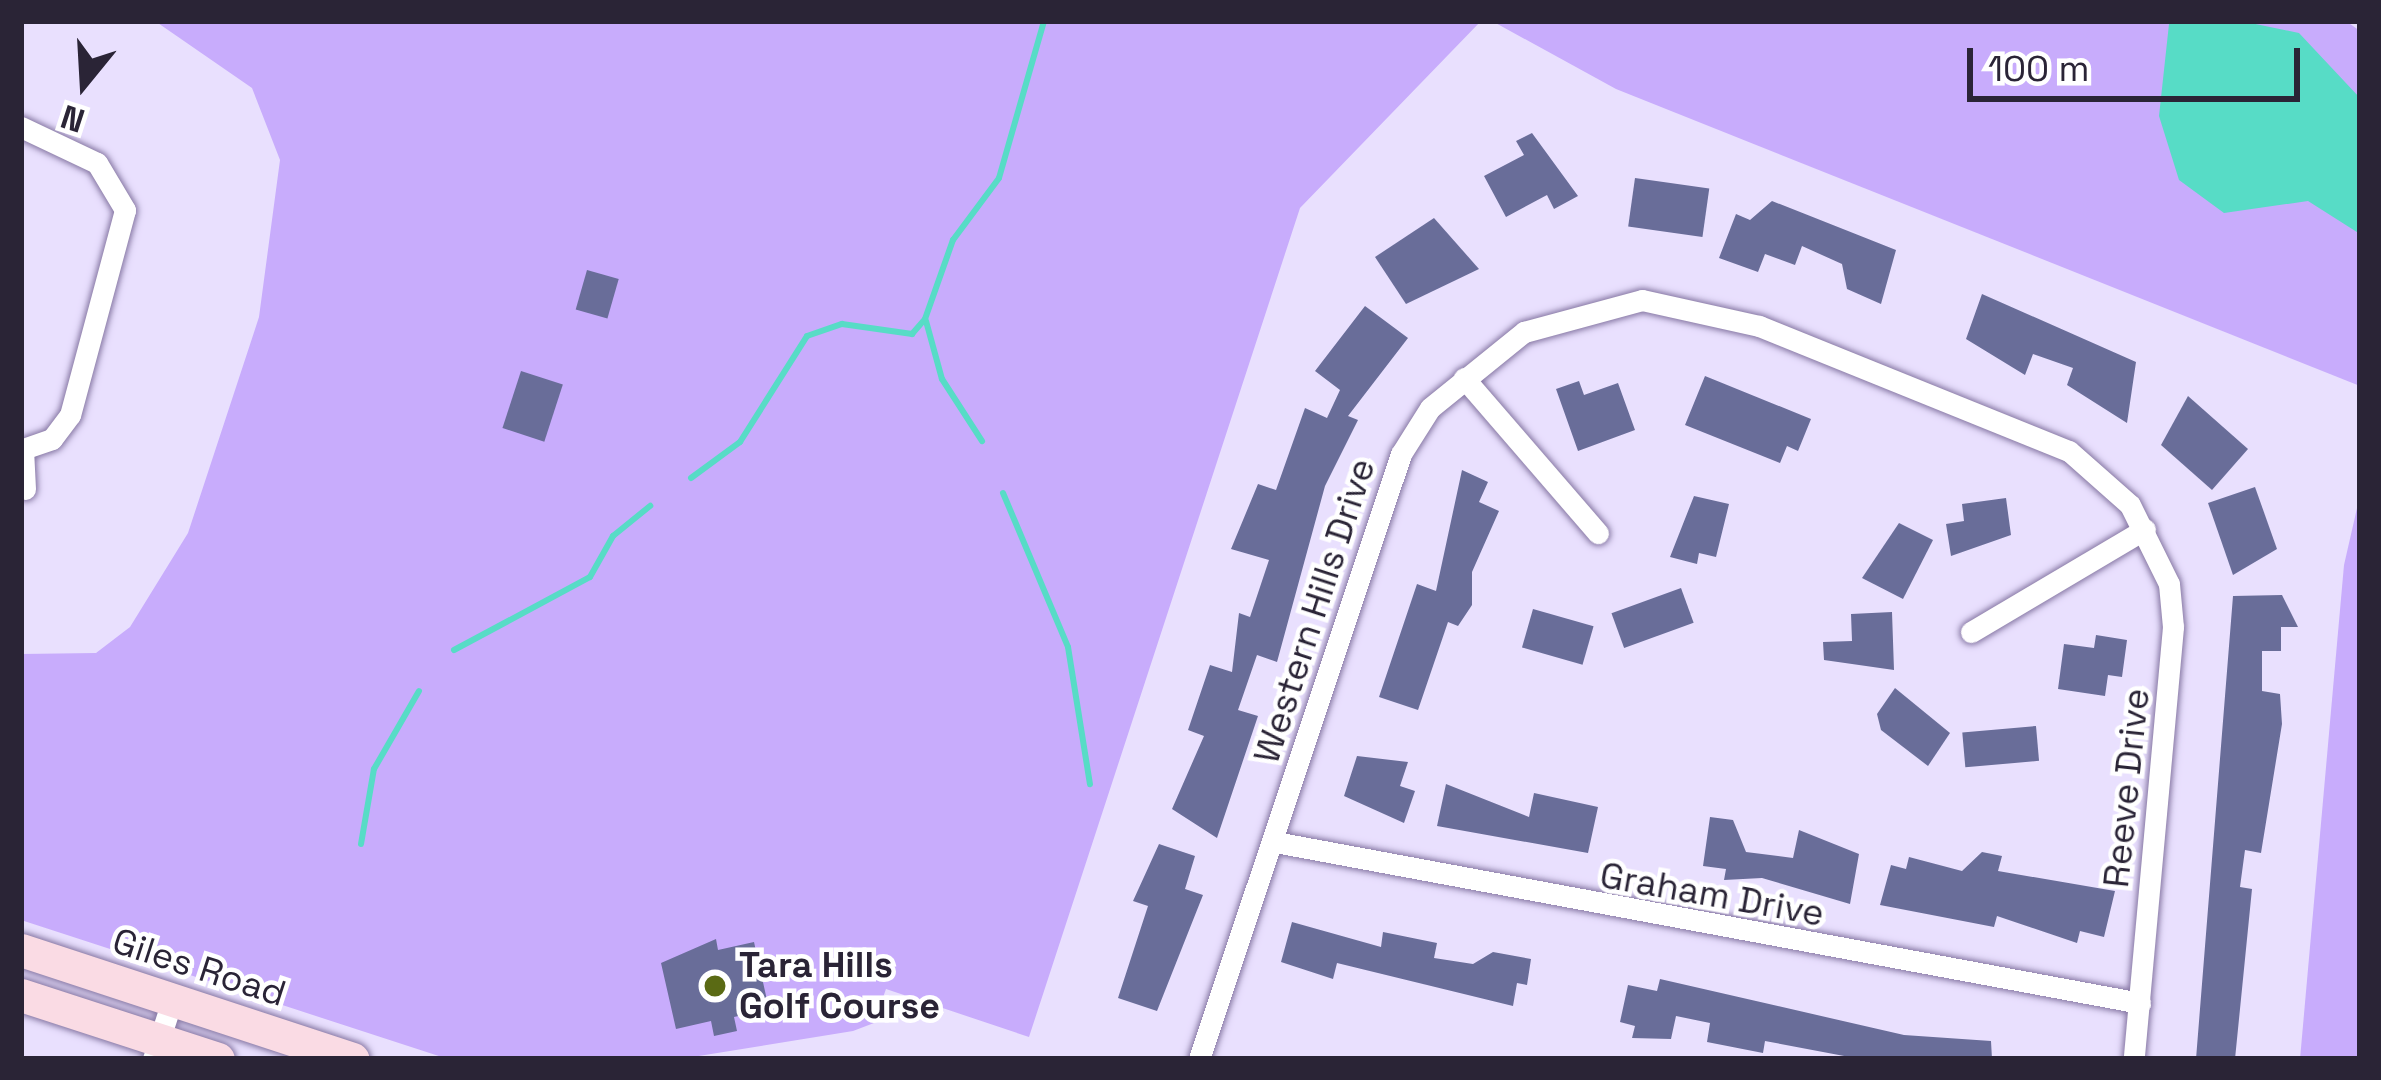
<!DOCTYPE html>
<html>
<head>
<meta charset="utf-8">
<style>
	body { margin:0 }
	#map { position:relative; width:2381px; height:1080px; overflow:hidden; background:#e9e0fe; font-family:"Space Grotesk",sans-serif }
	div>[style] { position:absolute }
	.green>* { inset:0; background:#c8acfc }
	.water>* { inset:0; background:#57dcc6 }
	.stream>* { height:6px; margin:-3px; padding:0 3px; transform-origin:3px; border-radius:3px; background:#57dcc6 }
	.building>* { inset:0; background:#696d99; transform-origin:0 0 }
	.roads { filter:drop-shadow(0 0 3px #8778a4) drop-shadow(0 0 3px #8778a4) }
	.street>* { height:21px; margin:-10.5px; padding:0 10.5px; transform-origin:10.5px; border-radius:10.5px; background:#fff }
	.primary>* { height:33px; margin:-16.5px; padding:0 16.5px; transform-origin:16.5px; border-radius:16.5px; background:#fadbe4 }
	.dots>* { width:33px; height:33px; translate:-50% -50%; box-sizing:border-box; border:6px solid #fff; border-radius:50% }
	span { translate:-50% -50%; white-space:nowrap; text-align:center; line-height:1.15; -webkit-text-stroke:9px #fff; paint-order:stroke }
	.street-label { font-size:36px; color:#2a2436 }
	.poi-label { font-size:36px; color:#2a2436; font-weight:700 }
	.left { translate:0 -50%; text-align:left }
	.frame { position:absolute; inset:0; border:24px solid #2a2436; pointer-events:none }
	.north { position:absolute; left:24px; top:24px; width:120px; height:120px; -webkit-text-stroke:9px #fff; paint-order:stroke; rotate:198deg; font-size:33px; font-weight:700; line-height:48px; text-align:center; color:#2a2436 }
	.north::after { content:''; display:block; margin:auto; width:42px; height:54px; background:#2a2436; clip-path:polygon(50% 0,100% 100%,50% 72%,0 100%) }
	.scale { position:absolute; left:1967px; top:48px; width:333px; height:54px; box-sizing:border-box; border:6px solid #2a2436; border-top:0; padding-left:15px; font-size:36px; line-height:42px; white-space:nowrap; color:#2a2436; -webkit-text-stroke:9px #fff; paint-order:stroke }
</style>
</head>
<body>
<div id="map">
	<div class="green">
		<i style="clip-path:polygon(155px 21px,1481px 21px,1300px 208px,1029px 1037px,886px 989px,874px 1023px,853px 1031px,680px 1059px,448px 1059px,21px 920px,21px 654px,96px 653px,130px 627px,188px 533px,259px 317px,280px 160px,252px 88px)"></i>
		<i style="clip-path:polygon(1492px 21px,2346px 21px,2360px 31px,2360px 386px,1616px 89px)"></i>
		<i style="clip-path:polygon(2360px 495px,2360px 1059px,2300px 1059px,2344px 565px)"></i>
	</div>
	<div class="water">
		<i style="clip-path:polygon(2241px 21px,2299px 33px,2360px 98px,2360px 234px,2308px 201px,2224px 213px,2179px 180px,2159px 116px,2169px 24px)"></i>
	</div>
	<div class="stream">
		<i style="left:926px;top:321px;width:60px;rotate:74.6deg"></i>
		<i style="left:942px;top:379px;width:74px;rotate:57.2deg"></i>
		<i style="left:691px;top:478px;width:61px;rotate:-36.3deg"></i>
		<i style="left:740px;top:442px;width:125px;rotate:-57.7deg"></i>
		<i style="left:807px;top:336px;width:37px;rotate:-19deg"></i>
		<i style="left:842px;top:324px;width:71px;rotate:8.1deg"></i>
		<i style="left:912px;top:334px;width:20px;rotate:-49deg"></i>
		<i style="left:925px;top:319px;width:84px;rotate:-70.5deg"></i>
		<i style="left:953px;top:240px;width:77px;rotate:-53.4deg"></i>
		<i style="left:999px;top:178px;width:163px;rotate:-74deg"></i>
		<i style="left:1003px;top:493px;width:167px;rotate:67.1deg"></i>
		<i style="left:1068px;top:647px;width:139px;rotate:80.9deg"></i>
		<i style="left:454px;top:650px;width:154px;rotate:-28.2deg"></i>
		<i style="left:590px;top:577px;width:47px;rotate:-60.7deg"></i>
		<i style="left:613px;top:536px;width:48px;rotate:-39deg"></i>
		<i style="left:361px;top:844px;width:76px;rotate:-80.2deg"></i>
		<i style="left:374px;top:769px;width:90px;rotate:-60deg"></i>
	</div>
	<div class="building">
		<i style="clip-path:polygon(1532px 133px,1578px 196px,1554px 209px,1547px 195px,1506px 217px,1484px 176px,1524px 155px,1516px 141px)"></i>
		<i style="left:1635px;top:178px;width:75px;height:49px;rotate:8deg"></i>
		<i style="clip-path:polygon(1772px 201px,1896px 250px,1881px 304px,1847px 289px,1842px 264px,1802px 246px,1795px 265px,1765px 254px,1758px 272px,1719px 258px,1736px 214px,1750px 220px)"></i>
		<i style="clip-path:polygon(1434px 218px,1479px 269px,1406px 304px,1375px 257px)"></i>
		<i style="left:587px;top:270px;width:33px;height:41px;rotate:16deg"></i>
		<i style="clip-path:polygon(1982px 294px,2136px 362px,2127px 423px,2067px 385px,2073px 368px,2033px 354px,2025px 375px,1966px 339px)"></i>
		<i style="clip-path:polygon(1365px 306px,1408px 338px,1348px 416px,1358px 420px,1325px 486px,1277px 662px,1257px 655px,1238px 710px,1258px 716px,1217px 838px,1172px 809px,1204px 736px,1188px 730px,1210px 665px,1232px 672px,1239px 613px,1250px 617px,1269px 560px,1231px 549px,1258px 484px,1276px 490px,1305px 408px,1327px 418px,1340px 390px,1315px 371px)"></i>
		<i style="left:521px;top:371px;width:44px;height:60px;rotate:18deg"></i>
		<i style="clip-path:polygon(1705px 376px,1811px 419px,1798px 451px,1787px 446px,1780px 463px,1685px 425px)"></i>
		<i style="clip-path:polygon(1579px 381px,1584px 395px,1618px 383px,1635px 430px,1578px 451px,1556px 389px)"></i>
		<i style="clip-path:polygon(2188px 396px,2248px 449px,2212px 490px,2161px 445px)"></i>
		<i style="clip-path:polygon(1462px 470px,1488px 482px,1479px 502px,1499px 511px,1472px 572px,1472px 605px,1458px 626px,1448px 622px,1418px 710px,1379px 697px,1417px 584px,1436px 591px)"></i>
		<i style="clip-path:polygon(2255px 487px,2277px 549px,2233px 575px,2208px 503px)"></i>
		<i style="clip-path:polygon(1694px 496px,1729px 504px,1716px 557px,1699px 553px,1697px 564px,1670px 557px)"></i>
		<i style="clip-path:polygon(2006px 498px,2011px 535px,1951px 556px,1946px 524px,1964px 521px,1962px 504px)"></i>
		<i style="clip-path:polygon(1899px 523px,1933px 540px,1903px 599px,1862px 578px)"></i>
		<i style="left:1681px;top:588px;width:37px;height:74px;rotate:70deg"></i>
		<i style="clip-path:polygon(2282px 595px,2298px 627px,2281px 627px,2281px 651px,2262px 651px,2262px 691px,2280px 694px,2282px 724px,2261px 853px,2245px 850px,2240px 887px,2252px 889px,2235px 1059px,2196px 1059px,2233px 596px)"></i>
		<i style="left:1533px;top:609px;width:63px;height:40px;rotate:16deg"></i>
		<i style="clip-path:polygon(1892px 612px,1894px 670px,1824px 660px,1823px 642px,1852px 641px,1851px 614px)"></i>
		<i style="clip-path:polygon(2096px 635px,2127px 640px,2122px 677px,2108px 675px,2105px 696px,2058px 689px,2064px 644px,2094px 648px)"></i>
		<i style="clip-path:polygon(1895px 688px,1950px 733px,1928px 766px,1881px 730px,1877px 714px)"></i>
		<i style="left:2036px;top:726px;width:35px;height:74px;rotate:85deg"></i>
		<i style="clip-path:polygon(1357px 756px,1408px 762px,1400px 786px,1415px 791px,1404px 823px,1344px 796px)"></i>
		<i style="clip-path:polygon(1446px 784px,1529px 817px,1534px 793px,1598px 807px,1588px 853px,1437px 826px)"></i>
		<i style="clip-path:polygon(1710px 817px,1733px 820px,1746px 852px,1793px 858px,1799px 830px,1859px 854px,1850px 904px,1762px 878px,1724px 880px,1726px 869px,1703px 866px)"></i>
		<i style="clip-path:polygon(1159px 844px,1195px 856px,1185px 889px,1203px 895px,1157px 1011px,1118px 998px,1148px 906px,1133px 901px)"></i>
		<i style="clip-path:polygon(1982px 852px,2002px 856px,1998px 871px,2115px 891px,2104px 937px,2080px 931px,2077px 943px,1997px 916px,1994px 927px,1880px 905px,1891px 865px,1906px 869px,1909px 857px,1962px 871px)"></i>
		<i style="clip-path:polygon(1292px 922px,1381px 947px,1383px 932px,1437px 943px,1434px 958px,1473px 964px,1493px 952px,1531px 959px,1527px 985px,1517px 983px,1513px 1006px,1337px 963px,1333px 979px,1281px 962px)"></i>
		<i style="clip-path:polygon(716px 939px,718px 950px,754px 942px,769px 1009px,734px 1017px,737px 1031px,714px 1036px,711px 1021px,676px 1029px,661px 963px)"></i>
		<i style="clip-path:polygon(1660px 979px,1904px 1035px,1991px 1041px,1992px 1059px,1860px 1059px,1765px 1041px,1763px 1053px,1707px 1042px,1710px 1023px,1676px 1016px,1671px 1039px,1632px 1038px,1635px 1026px,1620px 1022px,1628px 985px,1657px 991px)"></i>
	</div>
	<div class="roads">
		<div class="street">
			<i style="left:21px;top:127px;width:84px;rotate:25.3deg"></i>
			<i style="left:97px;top:163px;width:55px;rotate:59.2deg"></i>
			<i style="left:125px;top:210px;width:212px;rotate:105deg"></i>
			<i style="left:70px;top:415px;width:30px;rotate:127deg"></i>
			<i style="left:52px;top:439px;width:31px;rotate:161deg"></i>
			<i style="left:1464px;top:378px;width:205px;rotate:49.2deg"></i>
			<i style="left:23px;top:449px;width:40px;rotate:87.1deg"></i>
			<i style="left:1971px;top:632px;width:202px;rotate:-30.6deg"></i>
			<i style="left:1275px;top:842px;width:880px;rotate:10.54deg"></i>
			<i style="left:153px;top:1059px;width:61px;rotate:-71.9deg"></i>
			<i style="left:1199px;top:1059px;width:638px;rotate:-71.54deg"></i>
			<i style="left:1401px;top:454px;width:54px;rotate:-57.8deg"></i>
			<i style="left:1430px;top:408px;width:121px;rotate:-39deg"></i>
			<i style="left:1524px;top:332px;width:122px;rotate:-15.2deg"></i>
			<i style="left:1642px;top:300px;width:120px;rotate:12.5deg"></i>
			<i style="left:1759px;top:326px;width:334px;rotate:22deg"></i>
			<i style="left:2069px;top:451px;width:81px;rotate:41.5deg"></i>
			<i style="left:2130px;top:505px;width:88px;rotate:63.7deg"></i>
			<i style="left:2169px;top:584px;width:43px;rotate:84.7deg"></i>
			<i style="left:2173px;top:627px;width:434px;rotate:95.2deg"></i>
		</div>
		<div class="primary">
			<i style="left:21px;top:950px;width:349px;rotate:18.2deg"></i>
			<i style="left:21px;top:995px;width:207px;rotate:18deg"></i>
		</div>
	</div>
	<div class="dots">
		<i style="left:715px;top:986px;background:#5a6a14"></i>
	</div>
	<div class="street-label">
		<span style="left:1315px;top:611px;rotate:-72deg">Western Hills Drive</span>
		<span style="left:2127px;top:788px;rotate:-84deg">Reeve Drive</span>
		<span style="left:1712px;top:895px;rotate:10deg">Graham Drive</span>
		<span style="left:199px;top:968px;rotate:18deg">Giles Road</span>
	</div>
	<div class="poi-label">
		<span class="left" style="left:739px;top:986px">Tara Hills<br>Golf Course</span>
	</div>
	<div class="frame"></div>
	<div class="north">N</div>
	<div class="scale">100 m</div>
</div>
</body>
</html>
